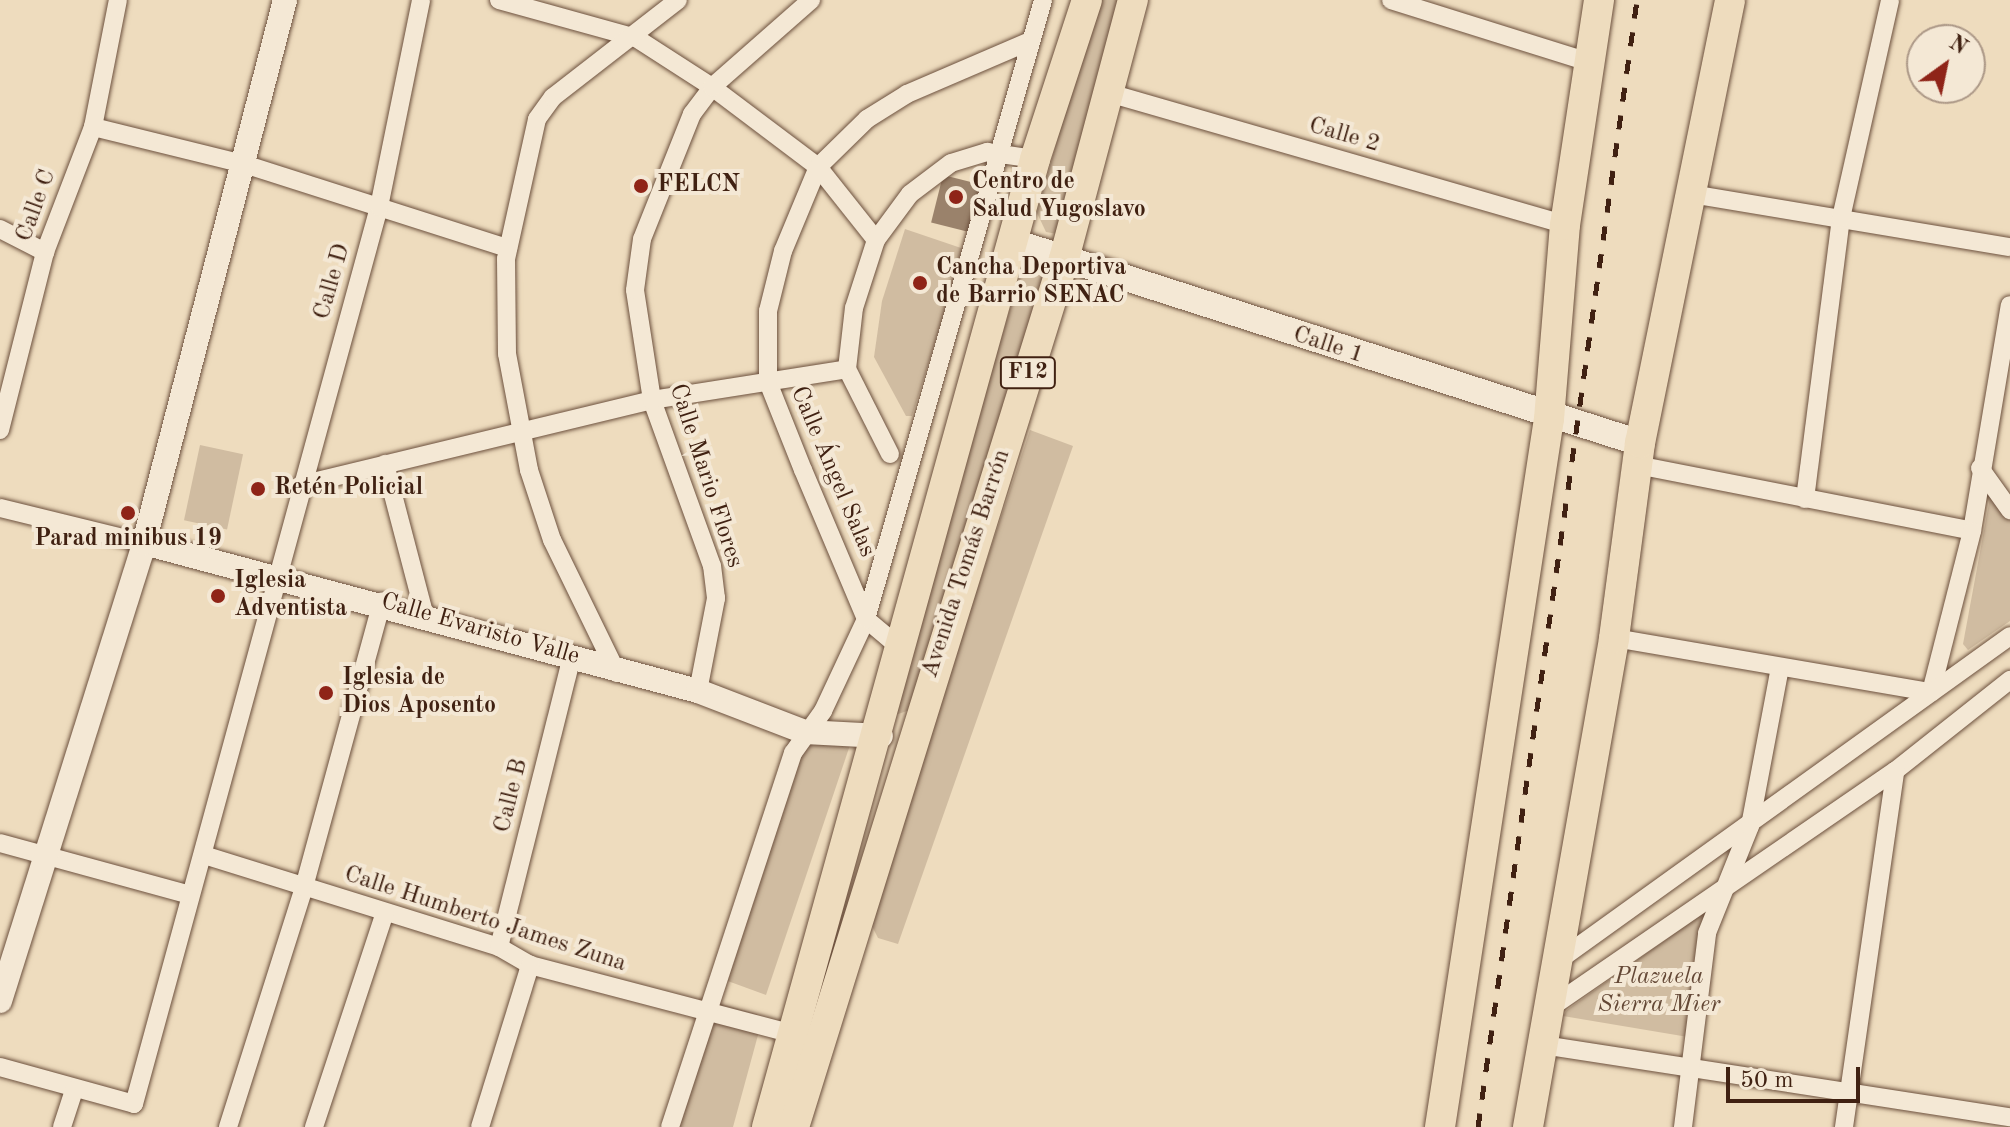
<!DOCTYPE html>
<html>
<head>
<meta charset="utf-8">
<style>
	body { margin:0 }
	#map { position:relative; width:2010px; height:1127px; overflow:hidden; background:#eedcbe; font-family:"Old Standard TT",serif }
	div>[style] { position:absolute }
	.green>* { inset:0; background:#d0bca1; transform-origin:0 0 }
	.building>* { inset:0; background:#9a826b; transform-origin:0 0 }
	.roads { filter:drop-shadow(0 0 2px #6c503d) drop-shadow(0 0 2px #6c503d) }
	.minor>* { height:18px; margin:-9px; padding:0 9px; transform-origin:9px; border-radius:9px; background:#f4e8d5 }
	.tertiary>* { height:24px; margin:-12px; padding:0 12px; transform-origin:12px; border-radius:12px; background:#f4e8d5 }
	.secondary>* { height:26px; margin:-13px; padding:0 13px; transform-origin:13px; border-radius:13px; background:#f4e8d5 }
	.primary>* { height:30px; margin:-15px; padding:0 15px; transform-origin:15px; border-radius:15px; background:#eedcbe }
	.rail>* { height:5px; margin-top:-2.5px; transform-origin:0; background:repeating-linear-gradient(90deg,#402112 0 14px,transparent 0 28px) }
	.dots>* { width:22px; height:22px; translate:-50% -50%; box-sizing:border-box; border:4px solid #f4e8d5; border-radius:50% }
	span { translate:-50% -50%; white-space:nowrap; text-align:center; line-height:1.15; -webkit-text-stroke:8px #f4e8d5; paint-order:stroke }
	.shield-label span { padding:2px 6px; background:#f4e8d5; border:2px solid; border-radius:6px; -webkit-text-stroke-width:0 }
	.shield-label { font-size:22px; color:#402112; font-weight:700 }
	.street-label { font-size:24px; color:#402112 }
	.poi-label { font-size:24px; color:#402112; font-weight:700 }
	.left { translate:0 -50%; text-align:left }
	.park-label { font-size:24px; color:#644836; font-style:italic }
	.north { position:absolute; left:1906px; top:24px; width:80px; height:80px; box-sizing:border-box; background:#f4e8d5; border:2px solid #ac9887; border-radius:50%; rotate:33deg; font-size:22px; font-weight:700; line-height:32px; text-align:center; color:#402112 }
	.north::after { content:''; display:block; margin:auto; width:28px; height:36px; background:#8f2418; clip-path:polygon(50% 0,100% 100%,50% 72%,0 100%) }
	.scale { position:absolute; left:1726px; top:1067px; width:134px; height:36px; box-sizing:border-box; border:4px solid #402112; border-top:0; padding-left:10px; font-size:24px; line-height:28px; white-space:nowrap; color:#402112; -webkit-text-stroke:6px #f4e8d5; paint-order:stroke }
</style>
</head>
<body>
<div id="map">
	<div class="green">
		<i style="clip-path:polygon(1096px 0,1124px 0,1057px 234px,1046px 232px,1037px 213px)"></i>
		<i style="clip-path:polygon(905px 229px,964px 249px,912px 416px,906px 416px,874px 357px,882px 301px)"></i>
		<i style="clip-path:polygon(1031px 268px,1045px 273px,913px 709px,898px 714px,892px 710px,933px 565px,1020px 276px)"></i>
		<i style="clip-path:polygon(1030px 430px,1073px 446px,898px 944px,878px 938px,868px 918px)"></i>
		<i style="left:200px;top:445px;width:44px;height:77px;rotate:12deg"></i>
		<i style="clip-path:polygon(1992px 487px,2010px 500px,2010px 621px,1968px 650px,1963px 644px)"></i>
		<i style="clip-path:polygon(795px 738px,850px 745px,766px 995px,725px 980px)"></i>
		<i style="clip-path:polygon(1706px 911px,1688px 1037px,1563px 1016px,1567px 1010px)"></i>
		<i style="clip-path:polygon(718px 1003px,757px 1014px,761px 1024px,733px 1127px,675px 1127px)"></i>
	</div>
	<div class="building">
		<i style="left:943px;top:175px;width:41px;height:49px;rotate:14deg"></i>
	</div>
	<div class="roads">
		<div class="minor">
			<i style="left:499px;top:0;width:142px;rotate:15.5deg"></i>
			<i style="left:636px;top:38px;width:90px;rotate:32.8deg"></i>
			<i style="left:712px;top:87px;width:133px;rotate:37deg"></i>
			<i style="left:818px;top:167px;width:93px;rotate:51.5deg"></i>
			<i style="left:1391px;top:0;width:207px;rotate:17.4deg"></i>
			<i style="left:1109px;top:93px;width:475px;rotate:16.1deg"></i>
			<i style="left:93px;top:127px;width:155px;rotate:13.8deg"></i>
			<i style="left:244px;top:164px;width:277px;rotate:17.7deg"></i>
			<i style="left:1692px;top:194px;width:322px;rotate:9.5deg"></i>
			<i style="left:0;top:229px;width:51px;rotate:27.1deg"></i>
			<i style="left:0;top:430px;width:184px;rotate:-75.8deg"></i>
			<i style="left:45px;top:252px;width:134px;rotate:-69deg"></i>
			<i style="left:93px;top:127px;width:129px;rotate:-78.9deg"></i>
			<i style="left:890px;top:454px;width:95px;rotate:-116.8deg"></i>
			<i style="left:847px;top:369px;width:61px;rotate:-83.5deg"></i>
			<i style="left:854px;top:308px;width:71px;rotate:-72.1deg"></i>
			<i style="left:876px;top:240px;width:57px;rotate:-53.5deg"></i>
			<i style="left:910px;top:194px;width:51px;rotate:-37.1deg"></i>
			<i style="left:951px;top:163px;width:38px;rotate:-17deg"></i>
			<i style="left:987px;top:152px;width:49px;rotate:8.3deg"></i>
			<i style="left:385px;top:464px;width:154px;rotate:75.3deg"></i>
			<i style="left:1637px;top:465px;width:341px;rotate:11.1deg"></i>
			<i style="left:1972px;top:531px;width:229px;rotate:-80.5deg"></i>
			<i style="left:1980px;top:468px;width:52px;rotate:54.5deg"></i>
			<i style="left:301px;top:485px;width:361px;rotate:-13.6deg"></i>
			<i style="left:652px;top:400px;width:197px;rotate:-9deg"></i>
			<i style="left:1805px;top:499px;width:283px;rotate:-82.7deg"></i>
			<i style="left:1841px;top:218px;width:223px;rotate:-77.3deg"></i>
			<i style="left:0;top:508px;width:148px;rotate:13.7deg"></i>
			<i style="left:1614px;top:638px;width:322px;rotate:9.7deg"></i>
			<i style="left:1931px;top:692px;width:166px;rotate:-75.7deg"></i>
			<i style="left:904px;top:651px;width:50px;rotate:-139.9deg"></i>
			<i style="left:866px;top:619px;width:162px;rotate:-112.9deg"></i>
			<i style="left:803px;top:470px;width:95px;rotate:-111.7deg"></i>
			<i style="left:768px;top:382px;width:71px;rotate:-90deg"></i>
			<i style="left:768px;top:311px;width:62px;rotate:-76deg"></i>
			<i style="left:783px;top:251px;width:91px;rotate:-67.4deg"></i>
			<i style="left:818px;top:167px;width:69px;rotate:-44.4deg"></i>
			<i style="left:867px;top:119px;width:47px;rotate:-32deg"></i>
			<i style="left:907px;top:94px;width:134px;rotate:-23.3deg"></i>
			<i style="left:617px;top:673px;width:148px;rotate:-116deg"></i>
			<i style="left:552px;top:540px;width:74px;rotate:-108.2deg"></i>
			<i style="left:529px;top:470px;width:118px;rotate:-100.7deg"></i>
			<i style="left:507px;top:354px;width:95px;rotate:-90.6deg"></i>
			<i style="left:506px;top:259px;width:143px;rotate:-77.5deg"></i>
			<i style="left:537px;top:119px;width:27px;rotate:-54deg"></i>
			<i style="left:553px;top:97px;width:158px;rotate:-37.8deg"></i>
			<i style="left:698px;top:691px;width:95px;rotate:-79deg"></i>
			<i style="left:716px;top:598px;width:32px;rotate:-97deg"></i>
			<i style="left:712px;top:566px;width:177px;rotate:-109.9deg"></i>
			<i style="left:652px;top:400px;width:111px;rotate:-98.8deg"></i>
			<i style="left:635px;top:290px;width:51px;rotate:-82.2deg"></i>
			<i style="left:642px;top:239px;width:135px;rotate:-68.2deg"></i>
			<i style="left:692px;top:114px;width:34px;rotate:-53deg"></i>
			<i style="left:712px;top:87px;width:132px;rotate:-41.3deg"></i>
			<i style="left:0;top:843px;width:193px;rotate:15.3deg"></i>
			<i style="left:207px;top:856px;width:306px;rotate:17.3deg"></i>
			<i style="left:499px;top:947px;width:36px;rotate:30deg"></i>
			<i style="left:530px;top:965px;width:275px;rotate:14.7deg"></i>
			<i style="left:499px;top:947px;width:300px;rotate:-75.9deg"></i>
			<i style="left:1555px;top:963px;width:560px;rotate:-35.7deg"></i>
			<i style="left:1547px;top:1010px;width:422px;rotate:-34.5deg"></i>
			<i style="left:1895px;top:771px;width:147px;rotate:-38.4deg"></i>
			<i style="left:1543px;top:1045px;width:473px;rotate:8.8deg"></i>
			<i style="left:0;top:1067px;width:139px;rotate:15.4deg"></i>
			<i style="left:134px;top:1104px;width:930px;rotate:-74.72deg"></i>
			<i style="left:379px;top:207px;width:211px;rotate:-78.5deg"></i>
			<i style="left:62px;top:1127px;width:39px;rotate:-72deg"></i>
			<i style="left:228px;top:1127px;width:252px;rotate:-72.4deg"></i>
			<i style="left:304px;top:887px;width:296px;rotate:-74.7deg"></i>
			<i style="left:314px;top:1127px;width:226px;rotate:-71.7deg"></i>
			<i style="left:480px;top:1127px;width:170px;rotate:-72.8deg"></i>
			<i style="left:670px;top:1127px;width:394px;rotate:-71.8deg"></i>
			<i style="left:793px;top:753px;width:52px;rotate:-54.5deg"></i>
			<i style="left:823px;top:711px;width:102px;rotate:-64.9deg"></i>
			<i style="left:866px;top:619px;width:644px;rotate:-74.04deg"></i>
			<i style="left:1683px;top:1127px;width:195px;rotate:-82.9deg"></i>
			<i style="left:1707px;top:933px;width:115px;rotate:-68.1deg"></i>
			<i style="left:1750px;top:826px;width:157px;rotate:-79.3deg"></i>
			<i style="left:1844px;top:1127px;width:360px;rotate:-81.8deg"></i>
		</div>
		<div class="tertiary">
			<i style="left:144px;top:543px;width:573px;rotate:14.96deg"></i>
			<i style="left:698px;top:691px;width:115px;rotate:21deg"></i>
			<i style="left:805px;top:732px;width:76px;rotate:3deg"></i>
			<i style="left:0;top:1001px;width:480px;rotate:-72.5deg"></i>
			<i style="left:144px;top:543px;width:561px;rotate:-75.44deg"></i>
		</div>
		<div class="secondary">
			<i style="left:1017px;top:243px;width:654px;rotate:17.8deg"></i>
		</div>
		<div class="primary">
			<i style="left:767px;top:1127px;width:1004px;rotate:-74.52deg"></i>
			<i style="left:1035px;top:159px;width:167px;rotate:-71.9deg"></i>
			<i style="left:794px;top:1127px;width:909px;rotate:-72.72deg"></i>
			<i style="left:1064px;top:259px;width:268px;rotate:-75.1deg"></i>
			<i style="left:1440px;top:1127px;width:716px;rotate:-81.25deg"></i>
			<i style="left:1549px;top:419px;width:195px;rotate:-85.3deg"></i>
			<i style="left:1565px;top:225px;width:228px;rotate:-81.4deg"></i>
			<i style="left:1528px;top:1127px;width:497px;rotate:-80deg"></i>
			<i style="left:1614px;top:638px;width:197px;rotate:-82.4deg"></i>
			<i style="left:1640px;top:443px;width:452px;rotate:-78.5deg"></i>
		</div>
	</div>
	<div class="rail">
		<i style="left:1478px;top:1127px;width:1138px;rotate:-81.97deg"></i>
	</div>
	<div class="dots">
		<i style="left:641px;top:186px;background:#8f2418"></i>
		<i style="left:956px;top:197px;background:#8f2418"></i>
		<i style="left:920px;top:283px;background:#8f2418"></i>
		<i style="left:258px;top:489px;background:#8f2418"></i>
		<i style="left:128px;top:513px;background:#8f2418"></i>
		<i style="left:218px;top:596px;background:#8f2418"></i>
		<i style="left:326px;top:693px;background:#8f2418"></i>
	</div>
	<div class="shield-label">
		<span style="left:1028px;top:373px">F12</span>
	</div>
	<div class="street-label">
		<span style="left:1344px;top:136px;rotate:16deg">Calle 2</span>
		<span style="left:37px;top:206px;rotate:-70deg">Calle C</span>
		<span style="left:333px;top:282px;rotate:-74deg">Calle D</span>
		<span style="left:1328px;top:346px;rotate:18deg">Calle 1</span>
		<span style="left:832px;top:472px;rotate:67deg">Calle Ángel Salas</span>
		<span style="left:705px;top:476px;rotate:72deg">Calle Mario Flores</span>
		<span style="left:967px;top:564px;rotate:-72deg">Avenida Tomás Barrón</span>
		<span style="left:480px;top:630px;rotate:16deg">Calle Evaristo Valle</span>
		<span style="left:512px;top:796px;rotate:-76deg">Calle B</span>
		<span style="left:485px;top:920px;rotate:18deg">Calle Humberto James Zuna</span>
	</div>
	<div class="poi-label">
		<span class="left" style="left:972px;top:197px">Centro de<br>Salud Yugoslavo</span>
		<span class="left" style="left:657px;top:186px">FELCN</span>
		<span class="left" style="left:936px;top:283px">Cancha Deportiva<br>de Barrio SENAC</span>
		<span class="left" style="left:274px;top:489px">Retén Policial</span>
		<span style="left:128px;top:540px">Parad minibus 19</span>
		<span class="left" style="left:234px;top:596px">Iglesia<br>Adventista</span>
		<span class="left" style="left:342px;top:693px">Iglesia de<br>Dios Aposento</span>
	</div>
	<div class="park-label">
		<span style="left:1659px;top:992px">Plazuela<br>Sierra Mier</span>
	</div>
	<div class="north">N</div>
	<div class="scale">50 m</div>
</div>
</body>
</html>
